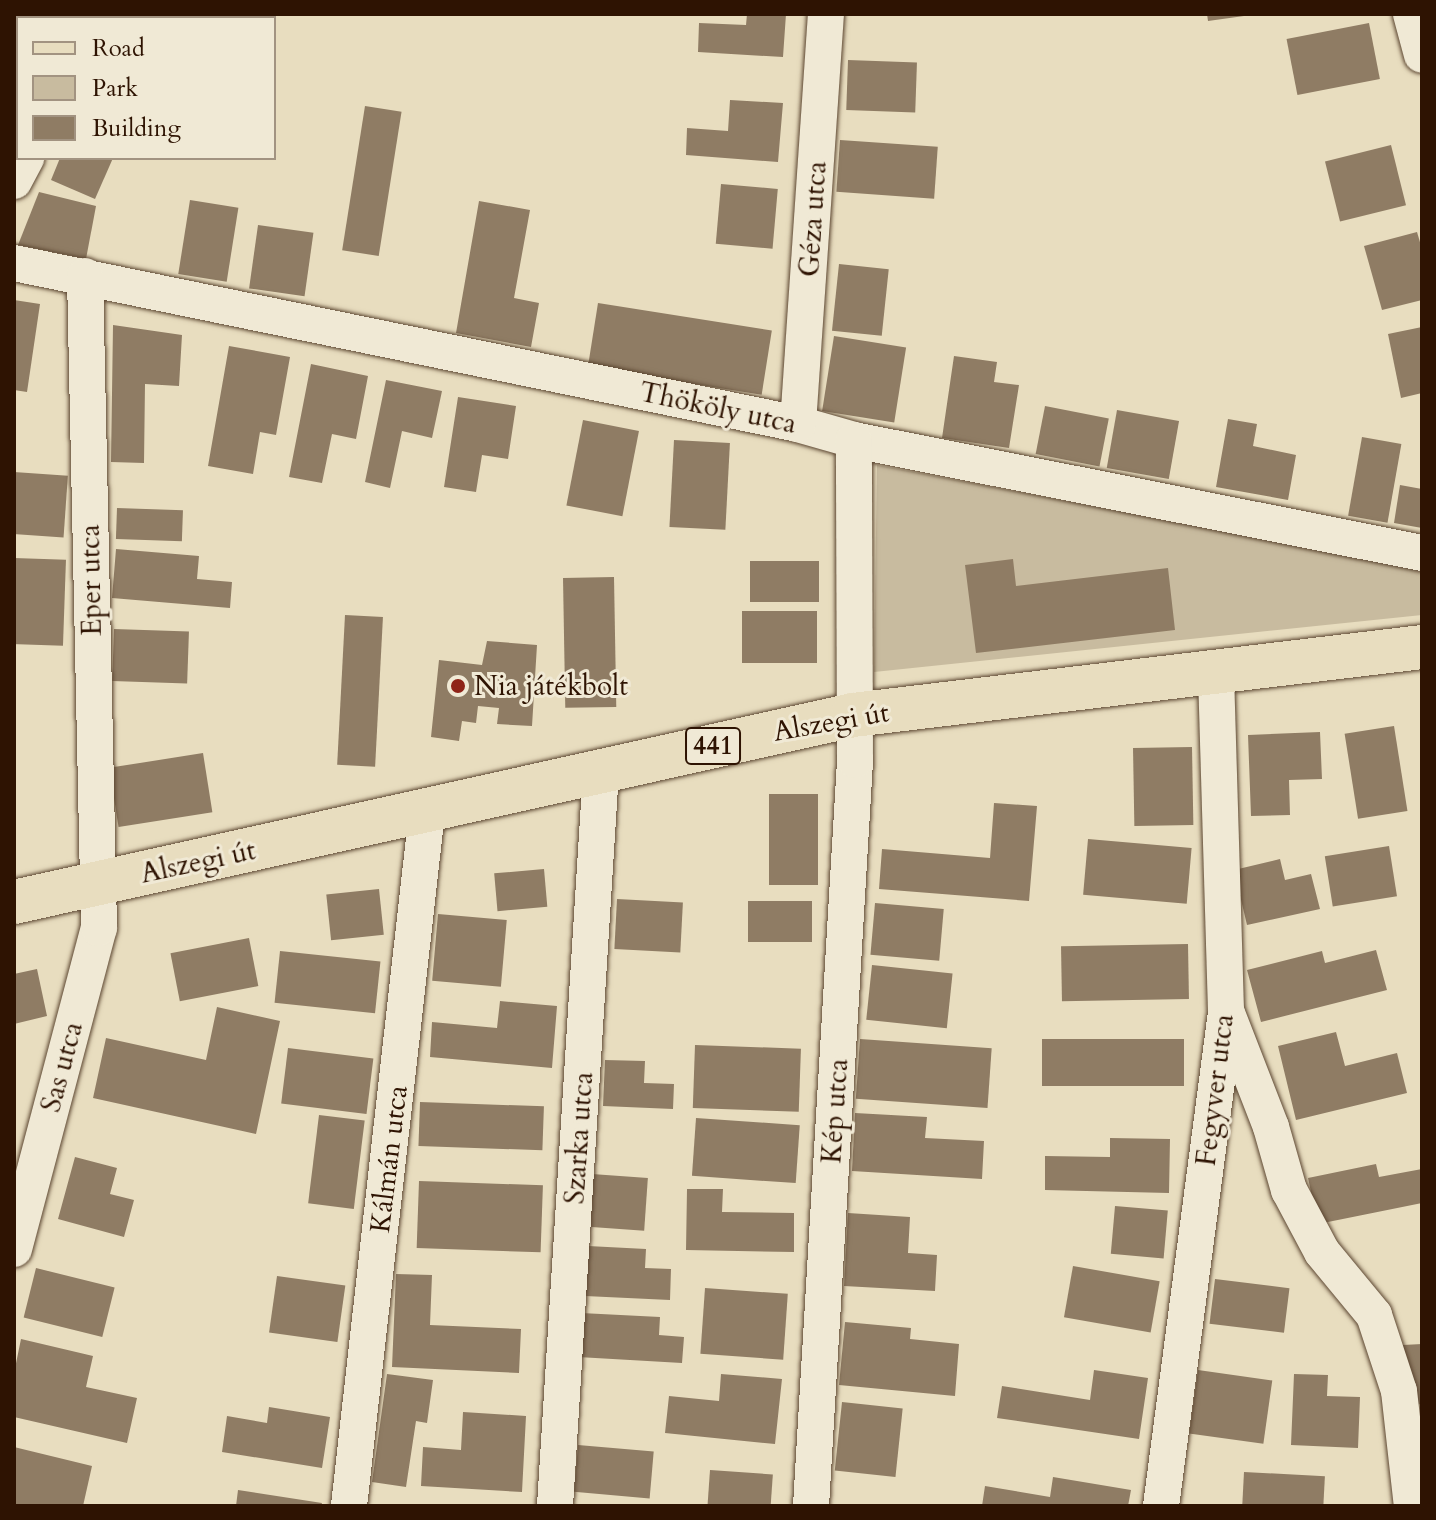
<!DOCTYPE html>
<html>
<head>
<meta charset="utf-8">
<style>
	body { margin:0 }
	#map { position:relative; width:1436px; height:1520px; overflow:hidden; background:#e8ddbf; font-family:Cardo,serif }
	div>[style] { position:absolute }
	.green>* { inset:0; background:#c8bb9f }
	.building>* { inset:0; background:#8f7c64; transform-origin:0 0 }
	.roads { filter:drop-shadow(0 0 2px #5c4631) drop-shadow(0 0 2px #5c4631) }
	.minor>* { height:36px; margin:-18px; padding:0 18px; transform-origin:18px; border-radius:18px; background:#f0e9d5 }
	.primary>* { height:44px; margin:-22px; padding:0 22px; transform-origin:22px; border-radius:22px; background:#e8ddbf }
	.dots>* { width:22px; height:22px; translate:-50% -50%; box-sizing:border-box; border:4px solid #f0e9d5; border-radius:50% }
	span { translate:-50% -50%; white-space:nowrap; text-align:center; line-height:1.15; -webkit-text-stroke:6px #f0e9d5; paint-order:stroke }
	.shield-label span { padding:2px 6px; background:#f0e9d5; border:2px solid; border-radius:6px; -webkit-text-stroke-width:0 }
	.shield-label { font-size:26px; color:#2e1302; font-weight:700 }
	.street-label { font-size:28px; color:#2e1302 }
	.poi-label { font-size:28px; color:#2e1302 }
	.left { translate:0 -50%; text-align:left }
	.frame { position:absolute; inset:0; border:16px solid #2e1302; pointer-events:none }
	.legend { position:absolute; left:16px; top:16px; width:260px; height:144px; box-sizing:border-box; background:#f0e9d5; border:2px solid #a29381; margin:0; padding:10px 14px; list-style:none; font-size:24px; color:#2e1302 }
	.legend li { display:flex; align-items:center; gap:16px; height:40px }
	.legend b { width:40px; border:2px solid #a29381 }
</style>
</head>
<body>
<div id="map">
	<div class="green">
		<i style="clip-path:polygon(877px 465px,1422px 569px,1422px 615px,874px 672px)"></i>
	</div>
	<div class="building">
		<i style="clip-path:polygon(747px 14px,786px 14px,783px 57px,698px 52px,699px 23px,746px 25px)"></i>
		<i style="clip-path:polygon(1207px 14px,1244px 14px,1244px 16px,1208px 21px)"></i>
		<i style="left:14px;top:16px;width:4px;height:65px;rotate:14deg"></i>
		<i style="left:1369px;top:23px;width:57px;height:84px;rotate:79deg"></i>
		<i style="left:848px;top:60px;width:69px;height:50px;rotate:2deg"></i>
		<i style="clip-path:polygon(730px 100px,783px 103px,778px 162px,686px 155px,687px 128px,728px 131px)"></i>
		<i style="left:365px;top:106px;width:37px;height:146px;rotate:9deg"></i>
		<i style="left:840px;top:140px;width:98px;height:52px;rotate:4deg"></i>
		<i style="left:1391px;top:145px;width:62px;height:68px;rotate:76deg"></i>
		<i style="clip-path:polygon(60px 158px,113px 158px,95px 199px,51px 180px)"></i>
		<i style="left:721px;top:184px;width:57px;height:60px;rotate:5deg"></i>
		<i style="clip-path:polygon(39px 192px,96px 206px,86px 259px,18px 245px)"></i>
		<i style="left:190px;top:200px;width:49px;height:75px;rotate:9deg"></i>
		<i style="clip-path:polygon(479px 201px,530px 210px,514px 298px,539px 303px,531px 347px,456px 333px)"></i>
		<i style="left:258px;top:225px;width:56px;height:64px;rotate:8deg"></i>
		<i style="clip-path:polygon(1417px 232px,1422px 249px,1422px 300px,1382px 310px,1364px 246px)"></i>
		<i style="left:839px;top:264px;width:50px;height:67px;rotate:6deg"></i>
		<i style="clip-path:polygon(14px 300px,40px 304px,27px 392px,14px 390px)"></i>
		<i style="left:598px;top:303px;width:176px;height:65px;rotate:9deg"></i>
		<i style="clip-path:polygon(113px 325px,182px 335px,179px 386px,145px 384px,144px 463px,111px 462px)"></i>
		<i style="clip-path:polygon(1422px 327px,1422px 393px,1401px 398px,1388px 334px)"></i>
		<i style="left:834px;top:336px;width:73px;height:76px;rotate:9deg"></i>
		<i style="clip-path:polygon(229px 346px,290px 357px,276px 435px,260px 432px,253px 474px,208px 466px)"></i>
		<i style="clip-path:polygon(954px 356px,997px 362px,994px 382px,1019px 385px,1009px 448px,942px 438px)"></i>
		<i style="clip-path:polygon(311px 364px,368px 376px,356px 439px,332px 434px,322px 483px,289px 477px)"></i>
		<i style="clip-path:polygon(386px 380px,442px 391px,432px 438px,402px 431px,390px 488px,365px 482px)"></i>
		<i style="clip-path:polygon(458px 397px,516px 406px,508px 459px,482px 455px,476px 492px,444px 487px)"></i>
		<i style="left:1045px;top:406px;width:65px;height:49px;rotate:11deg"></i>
		<i style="left:1117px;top:410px;width:63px;height:59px;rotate:10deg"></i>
		<i style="clip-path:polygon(1228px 419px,1257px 424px,1253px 446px,1296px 455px,1288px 500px,1216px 487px)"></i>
		<i style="left:583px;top:420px;width:57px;height:87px;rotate:11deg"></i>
		<i style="left:1362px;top:437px;width:40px;height:80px;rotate:10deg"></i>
		<i style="left:674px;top:440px;width:56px;height:87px;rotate:3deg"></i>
		<i style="left:14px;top:472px;width:54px;height:62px;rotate:4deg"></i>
		<i style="clip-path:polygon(1400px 485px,1422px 489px,1422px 528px,1394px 523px)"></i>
		<i style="left:117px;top:508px;width:66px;height:31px;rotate:2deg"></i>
		<i style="clip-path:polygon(116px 549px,199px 556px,197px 579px,232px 582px,230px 608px,112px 598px)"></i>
		<i style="left:14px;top:558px;width:52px;height:86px;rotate:2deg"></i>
		<i style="clip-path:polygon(1013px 559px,1016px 586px,1168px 568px,1175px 630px,976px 653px,965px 565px)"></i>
		<i style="left:750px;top:561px;width:69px;height:41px"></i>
		<i style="left:614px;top:577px;width:130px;height:51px;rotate:89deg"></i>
		<i style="left:817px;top:611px;width:52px;height:75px;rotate:90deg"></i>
		<i style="left:345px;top:615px;width:38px;height:150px;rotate:3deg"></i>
		<i style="left:114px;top:629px;width:75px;height:52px;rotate:2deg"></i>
		<i style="clip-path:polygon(487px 641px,537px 645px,532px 726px,497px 724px,499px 708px,478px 706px,476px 723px,462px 721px,459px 741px,431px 737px,439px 660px,482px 665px)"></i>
		<i style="left:1394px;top:726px;width:86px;height:50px;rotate:81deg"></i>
		<i style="clip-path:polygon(1320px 732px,1322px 779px,1289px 780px,1290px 815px,1251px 816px,1248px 735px)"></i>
		<i style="left:1192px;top:747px;width:78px;height:59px;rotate:89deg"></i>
		<i style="left:203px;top:753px;width:60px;height:95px;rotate:81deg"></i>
		<i style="left:769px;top:794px;width:49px;height:91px"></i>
		<i style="clip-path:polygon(994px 803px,1037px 806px,1029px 901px,879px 889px,882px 849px,990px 858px)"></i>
		<i style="left:1088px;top:839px;width:104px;height:56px;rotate:5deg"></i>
		<i style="left:1389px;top:846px;width:51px;height:65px;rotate:81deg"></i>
		<i style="clip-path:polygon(1280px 859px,1285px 880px,1311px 874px,1320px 909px,1247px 925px,1234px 870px)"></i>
		<i style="left:544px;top:869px;width:38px;height:50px;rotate:85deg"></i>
		<i style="left:379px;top:889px;width:46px;height:53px;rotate:84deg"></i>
		<i style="left:617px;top:899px;width:66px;height:50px;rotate:3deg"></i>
		<i style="left:748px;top:901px;width:64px;height:41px"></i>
		<i style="left:875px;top:903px;width:69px;height:52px;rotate:5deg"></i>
		<i style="left:438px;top:914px;width:69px;height:67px;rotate:5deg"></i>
		<i style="left:249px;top:938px;width:49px;height:80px;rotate:79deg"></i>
		<i style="left:1188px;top:944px;width:55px;height:127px;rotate:89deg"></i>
		<i style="clip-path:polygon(1376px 950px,1387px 990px,1261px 1022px,1247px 970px,1322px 951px,1325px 963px)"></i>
		<i style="left:280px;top:951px;width:101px;height:52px;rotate:6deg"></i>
		<i style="left:872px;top:965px;width:81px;height:55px;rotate:6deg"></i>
		<i style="clip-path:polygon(37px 969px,47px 1016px,14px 1024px,14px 974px)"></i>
		<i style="clip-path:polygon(500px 1001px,557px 1006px,552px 1068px,430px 1057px,432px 1022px,497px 1028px)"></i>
		<i style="clip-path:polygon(217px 1007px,280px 1021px,256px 1134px,93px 1098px,106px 1038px,206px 1060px)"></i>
		<i style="clip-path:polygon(1336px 1032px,1345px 1066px,1397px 1053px,1407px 1093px,1296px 1120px,1278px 1046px)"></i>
		<i style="left:860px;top:1039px;width:132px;height:60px;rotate:4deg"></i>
		<i style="left:1042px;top:1039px;width:142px;height:47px"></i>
		<i style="left:695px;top:1045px;width:106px;height:63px;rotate:2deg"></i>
		<i style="left:288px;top:1048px;width:86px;height:56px;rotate:7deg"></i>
		<i style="clip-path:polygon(605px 1060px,645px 1061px,644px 1083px,674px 1084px,673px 1109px,603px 1106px)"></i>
		<i style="left:420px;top:1102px;width:124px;height:44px;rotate:2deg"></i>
		<i style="clip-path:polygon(855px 1113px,927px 1117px,925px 1138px,984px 1141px,982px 1179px,852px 1171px)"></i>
		<i style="left:319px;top:1115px;width:46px;height:89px;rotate:7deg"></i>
		<i style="left:696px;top:1118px;width:104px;height:58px;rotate:4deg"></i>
		<i style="clip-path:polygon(1110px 1138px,1170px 1139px,1169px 1193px,1045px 1190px,1045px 1156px,1110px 1157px)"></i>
		<i style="clip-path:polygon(75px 1157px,117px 1168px,110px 1194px,134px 1200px,124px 1237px,58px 1219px)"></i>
		<i style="clip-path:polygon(1376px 1164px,1379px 1177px,1422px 1169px,1422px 1203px,1318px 1224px,1308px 1178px)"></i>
		<i style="left:592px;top:1174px;width:56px;height:53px;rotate:4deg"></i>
		<i style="left:419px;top:1181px;width:124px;height:67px;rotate:2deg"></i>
		<i style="clip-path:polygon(687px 1189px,723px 1189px,722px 1212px,794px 1213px,794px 1252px,686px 1250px)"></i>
		<i style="left:1115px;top:1206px;width:53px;height:48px;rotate:5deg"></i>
		<i style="clip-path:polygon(848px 1213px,910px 1217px,908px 1253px,937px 1255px,935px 1291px,844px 1286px)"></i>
		<i style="clip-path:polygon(588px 1246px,646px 1249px,645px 1268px,671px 1269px,670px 1300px,585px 1296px)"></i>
		<i style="left:1073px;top:1266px;width:88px;height:52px;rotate:10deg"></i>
		<i style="left:36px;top:1268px;width:81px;height:51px;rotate:14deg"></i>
		<i style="clip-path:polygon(396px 1274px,432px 1275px,430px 1325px,521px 1329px,519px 1373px,392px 1367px)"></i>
		<i style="left:277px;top:1276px;width:69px;height:57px;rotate:8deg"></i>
		<i style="left:1215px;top:1279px;width:75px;height:45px;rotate:7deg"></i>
		<i style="left:705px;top:1288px;width:83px;height:66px;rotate:4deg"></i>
		<i style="clip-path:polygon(581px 1313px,660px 1317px,659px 1335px,684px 1337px,682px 1363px,578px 1357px)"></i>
		<i style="clip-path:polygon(845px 1322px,911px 1328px,910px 1339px,959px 1344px,955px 1396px,839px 1385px)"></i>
		<i style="clip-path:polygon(21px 1339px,93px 1356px,86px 1387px,137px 1398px,127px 1443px,14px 1417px,14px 1373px)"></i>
		<i style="clip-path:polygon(1422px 1344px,1422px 1404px,1408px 1405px,1403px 1345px)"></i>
		<i style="clip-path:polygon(1094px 1370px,1148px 1378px,1139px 1439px,997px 1418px,1002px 1386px,1090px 1400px)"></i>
		<i style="left:1198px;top:1370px;width:75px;height:64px;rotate:8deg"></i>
		<i style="clip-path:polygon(387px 1374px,433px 1380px,427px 1423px,416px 1421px,406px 1487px,372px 1482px)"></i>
		<i style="clip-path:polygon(721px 1374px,782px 1379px,775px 1444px,665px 1433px,669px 1396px,719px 1401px)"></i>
		<i style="clip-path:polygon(1294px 1374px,1328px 1375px,1327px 1396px,1360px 1397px,1358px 1448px,1291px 1445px)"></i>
		<i style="left:842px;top:1402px;width:61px;height:69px;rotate:6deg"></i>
		<i style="clip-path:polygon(269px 1407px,330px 1417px,322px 1468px,222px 1452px,227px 1416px,267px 1423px)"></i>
		<i style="clip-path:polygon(463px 1412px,526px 1416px,522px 1492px,421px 1486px,423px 1447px,461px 1450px)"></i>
		<i style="left:578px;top:1445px;width:76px;height:47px;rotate:5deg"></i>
		<i style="clip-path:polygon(14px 1447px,92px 1466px,83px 1506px,14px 1506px)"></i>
		<i style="left:710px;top:1470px;width:63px;height:36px;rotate:4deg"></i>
		<i style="left:1244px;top:1472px;width:81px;height:34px;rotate:3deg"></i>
		<i style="clip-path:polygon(1053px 1477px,1131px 1490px,1128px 1506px,982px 1506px,985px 1486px,1050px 1497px)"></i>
		<i style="clip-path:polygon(238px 1490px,322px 1503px,321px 1506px,236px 1506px)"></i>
	</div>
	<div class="roads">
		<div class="minor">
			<i style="left:1411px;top:14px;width:42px;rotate:75deg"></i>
			<i style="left:99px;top:18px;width:4px;rotate:-63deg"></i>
			<i style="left:14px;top:181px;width:26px;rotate:-62deg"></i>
			<i style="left:14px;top:263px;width:800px;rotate:11.6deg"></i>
			<i style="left:798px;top:424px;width:58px;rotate:15.9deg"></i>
			<i style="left:854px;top:440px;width:579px;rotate:11.25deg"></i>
			<i style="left:798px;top:424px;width:411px;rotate:-86.1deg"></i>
			<i style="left:1228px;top:1016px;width:119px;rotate:68.8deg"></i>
			<i style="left:1271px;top:1127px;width:66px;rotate:74.1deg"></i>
			<i style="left:1289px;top:1190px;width:70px;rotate:62deg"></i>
			<i style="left:1322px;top:1252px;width:82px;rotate:50.5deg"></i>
			<i style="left:1374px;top:1315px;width:80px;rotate:71.8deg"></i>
			<i style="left:1399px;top:1391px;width:116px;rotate:83.6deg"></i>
			<i style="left:14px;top:1249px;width:332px;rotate:-75.2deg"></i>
			<i style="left:99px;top:928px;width:652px;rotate:-91.23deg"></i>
			<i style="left:349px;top:1506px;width:698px;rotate:-83.59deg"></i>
			<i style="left:555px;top:1506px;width:737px;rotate:-86.42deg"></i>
			<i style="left:811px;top:1506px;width:747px;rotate:-86.62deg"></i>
			<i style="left:855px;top:760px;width:320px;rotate:-90.2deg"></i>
			<i style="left:1161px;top:1506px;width:499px;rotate:-82.5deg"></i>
			<i style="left:1226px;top:1011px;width:339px;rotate:-91.7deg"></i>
		</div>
		<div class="primary">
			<i style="left:14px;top:902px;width:860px;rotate:-12.56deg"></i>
			<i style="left:853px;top:715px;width:573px;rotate:-6.81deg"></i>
		</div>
	</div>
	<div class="dots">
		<i style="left:458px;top:686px;background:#8f2418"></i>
	</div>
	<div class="shield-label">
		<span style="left:713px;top:746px">441</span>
	</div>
	<div class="street-label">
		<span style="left:813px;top:219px;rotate:-86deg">Géza utca</span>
		<span style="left:718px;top:408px;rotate:12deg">Thököly utca</span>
		<span style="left:91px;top:580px;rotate:-91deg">Eper utca</span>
		<span style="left:831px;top:722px;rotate:-10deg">Alszegi út</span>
		<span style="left:198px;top:862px;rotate:-12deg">Alszegi út</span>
		<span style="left:62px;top:1067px;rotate:-75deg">Sas utca</span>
		<span style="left:1215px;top:1090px;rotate:-83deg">Fegyver utca</span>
		<span style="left:835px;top:1111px;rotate:-86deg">Kép utca</span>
		<span style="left:579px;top:1138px;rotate:-86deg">Szarka utca</span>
		<span style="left:389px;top:1159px;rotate:-83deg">Kálmán utca</span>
	</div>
	<div class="poi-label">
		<span class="left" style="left:474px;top:686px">Nia játékbolt</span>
	</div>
	<div class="frame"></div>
	<ul class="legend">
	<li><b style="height:10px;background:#e8ddbf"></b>Road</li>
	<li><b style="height:22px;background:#c8bb9f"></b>Park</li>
	<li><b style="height:22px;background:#8f7c64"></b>Building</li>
	</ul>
</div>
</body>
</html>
